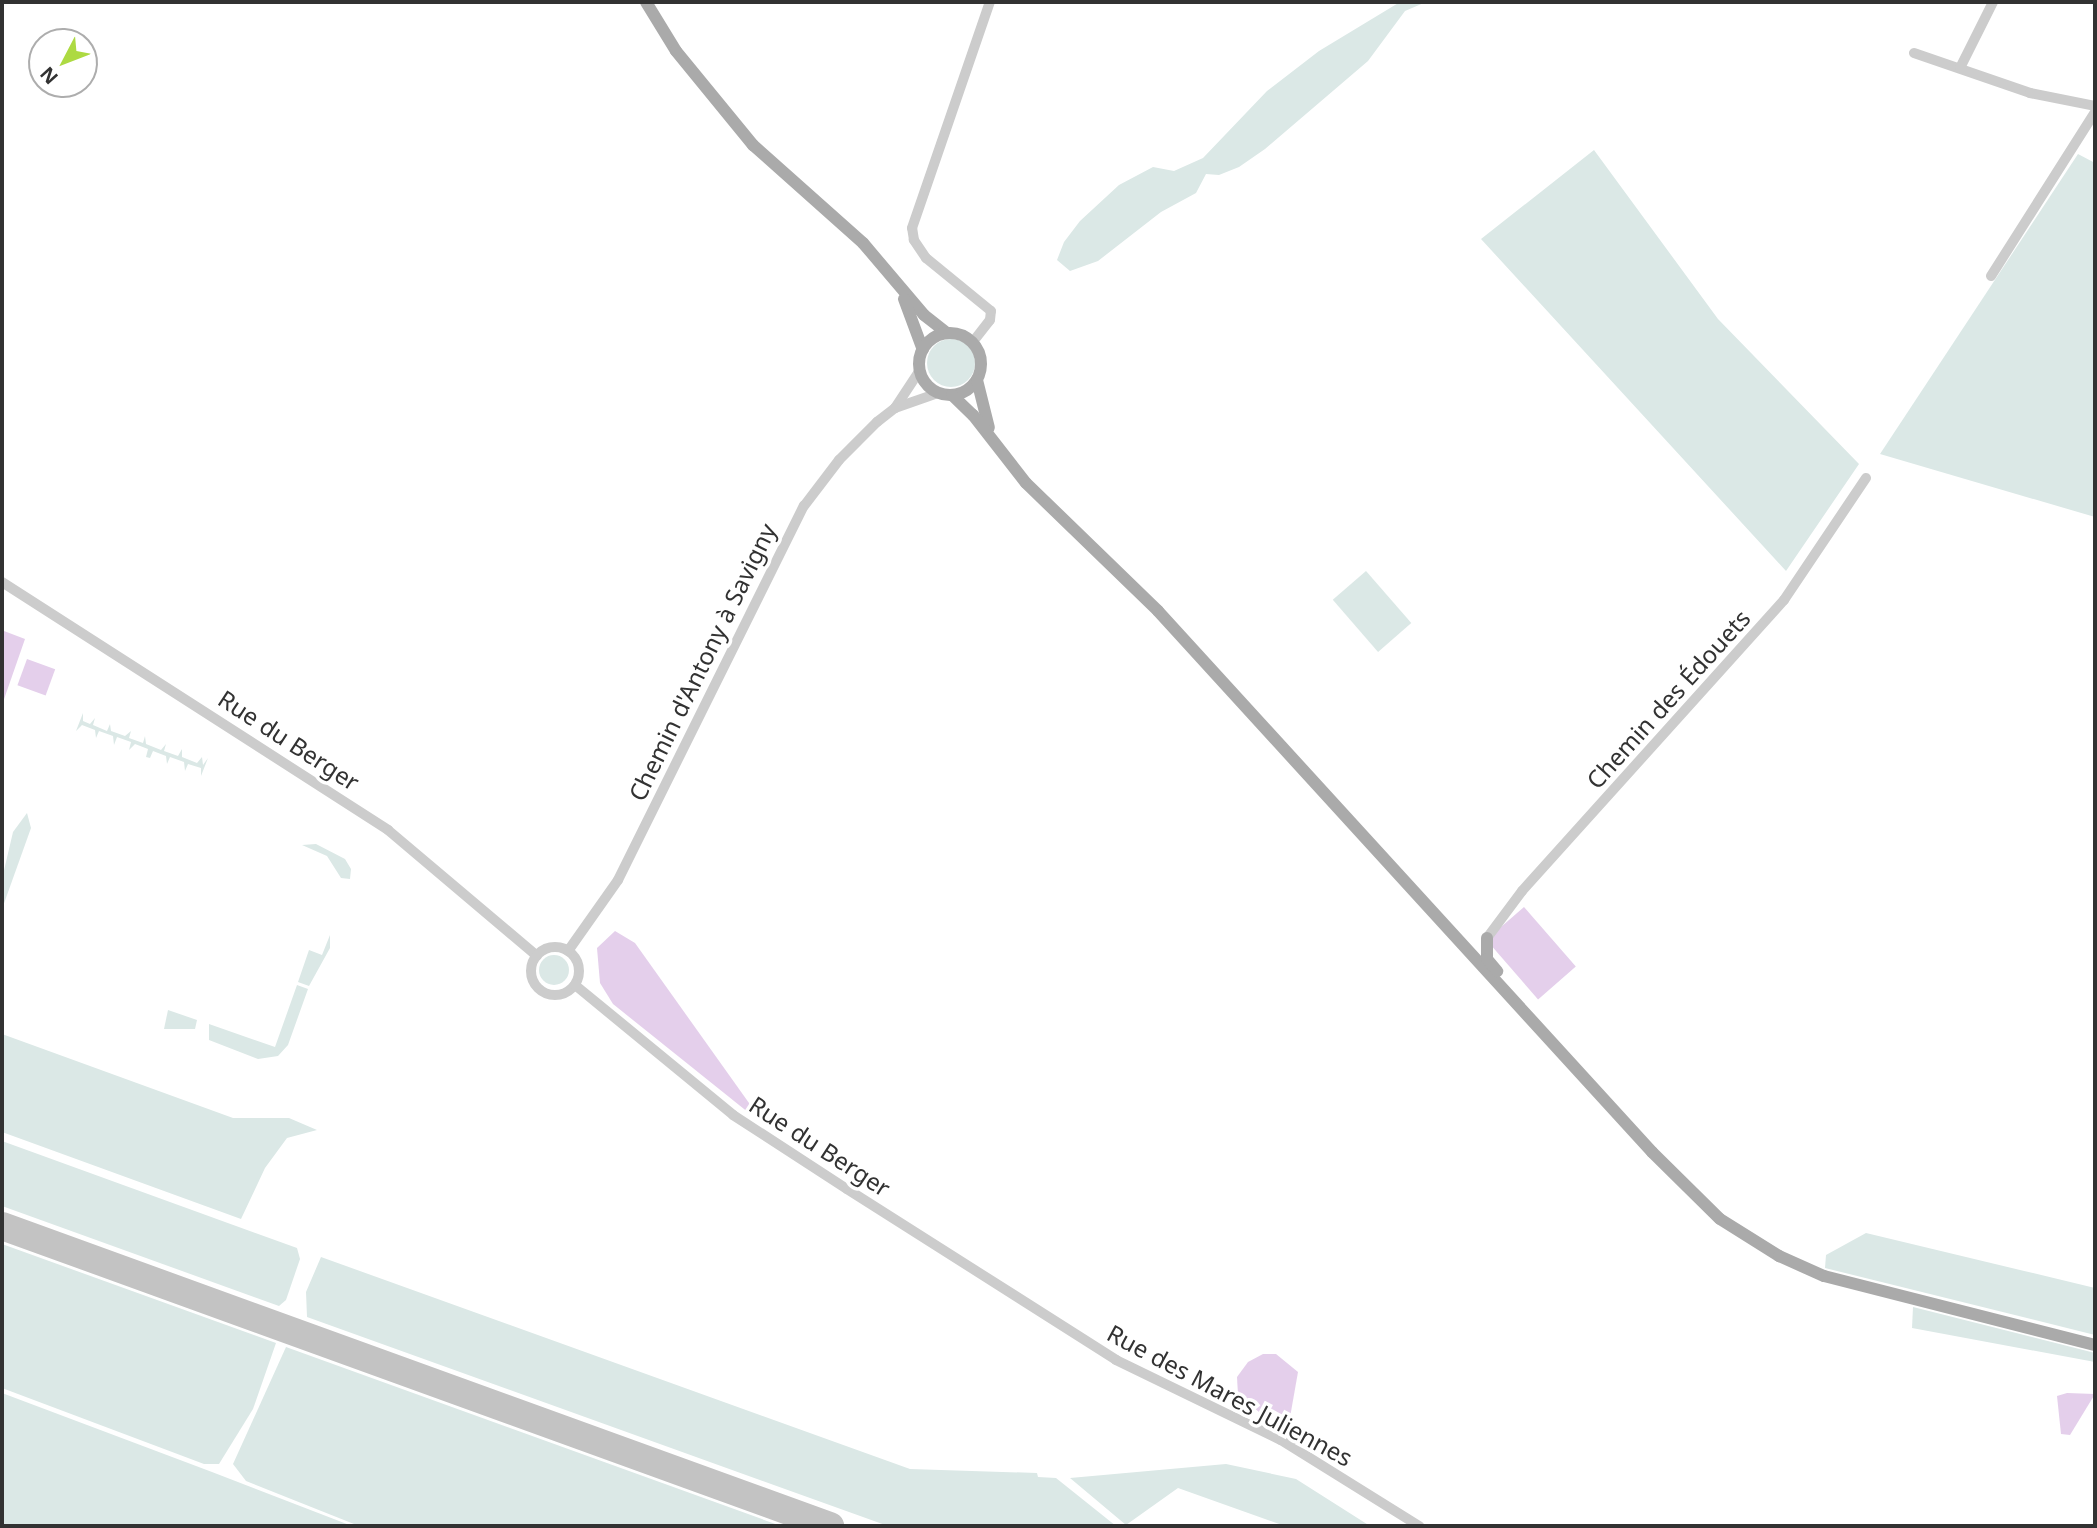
<!DOCTYPE html>
<html>
<head>
<meta charset="utf-8">
<style>
	body { margin:0 }
	#map { position:relative; width:2097px; height:1528px; overflow:hidden; background:#fff; font-family:"Noto Sans",sans-serif }
	div>[style] { position:absolute }
	.green>* { inset:0; background:#dbe8e6; transform-origin:0 0 }
	.round { border-radius:50% }
	.water>* { inset:0; background:#e4cfeb; transform-origin:0 0 }
	.taxiway>* { height:28px; margin:-14px; padding:0 14px; transform-origin:14px; border-radius:14px; background:#c3c3c3 }
	.minor>* { height:10px; margin:-5px; padding:0 5px; transform-origin:5px; border-radius:5px; background:#ccc }
	.minor>.ring { margin:-5px; padding:0; box-sizing:content-box; background:none; border:10px solid #ccc; border-radius:50% }
	.major>* { height:12px; margin:-6px; padding:0 6px; transform-origin:6px; border-radius:6px; background:#aaa }
	.major>.ring { margin:-6px; padding:0; box-sizing:content-box; background:none; border:12px solid #aaa; border-radius:50% }
	span { translate:-50% -50%; white-space:nowrap; text-align:center; line-height:1.15; -webkit-text-stroke:7px #fff; paint-order:stroke }
	.street-label { font-size:24px; color:#323232 }
	.frame { position:absolute; inset:0; border:4px solid #323232; pointer-events:none }
	.north { position:absolute; left:28px; top:28px; width:70px; height:70px; box-sizing:border-box; background:#fff; border:2px solid #adadad; border-radius:50%; rotate:228deg; font-size:19px; font-weight:700; line-height:28px; text-align:center; color:#323232 }
	.north::after { content:''; display:block; margin:auto; width:24px; height:32px; background:#adda42; clip-path:polygon(50% 0,100% 100%,50% 72%,0 100%) }
</style>
</head>
<body>
<div id="map">
	<div class="green">
		<i style="clip-path:polygon(1400px 2px,1426px 2px,1405px 11px,1368px 61px,1265px 149px,1239px 167px,1219px 175px,1206px 174px,1196px 193px,1161px 212px,1098px 261px,1070px 271px,1057px 260px,1064px 242px,1080px 221px,1119px 185px,1153px 167px,1174px 171px,1203px 158px,1267px 91px,1319px 51px)"></i>
		<i style="clip-path:polygon(1594px 150px,1718px 319px,1859px 464px,1786px 571px,1481px 239px)"></i>
		<i style="clip-path:polygon(2078px 154px,2095px 163px,2095px 517px,1880px 454px)"></i>
		<i class="round" style="left:927px;top:339px;width:48px;height:48px"></i>
		<i style="left:1366px;top:571px;width:69px;height:44px;rotate:49deg"></i>
		<i style="clip-path:polygon(83px 713px,83px 721px,90px 724px,95px 718px,93px 725px,107px 731px,110px 724px,111px 731px,125px 736px,131px 731px,129px 738px,143px 743px,145px 736px,146px 744px,161px 750px,166px 744px,164px 751px,178px 756px,182px 749px,182px 757px,197px 763px,202px 757px,203px 765px,208px 758px,201px 776px,201px 768px,188px 764px,185px 771px,184px 762px,170px 757px,167px 764px,166px 756px,153px 751px,150px 758px,146px 757px,148px 749px,135px 744px,129px 750px,131px 742px,117px 737px,114px 745px,113px 736px,99px 731px,96px 738px,95px 730px,82px 725px,76px 731px)"></i>
		<i style="clip-path:polygon(27px 813px,31px 828px,2px 909px,2px 879px,13px 832px)"></i>
		<i style="clip-path:polygon(316px 844px,345px 859px,351px 869px,350px 879px,341px 878px,327px 856px,302px 845px)"></i>
		<i style="clip-path:polygon(330px 935px,330px 948px,309px 986px,298px 982px,309px 950px,322px 955px)"></i>
		<i class="round" style="left:539px;top:955px;width:30px;height:30px"></i>
		<i style="clip-path:polygon(297px 985px,308px 989px,288px 1045px,278px 1056px,258px 1059px,209px 1040px,209px 1024px,275px 1047px)"></i>
		<i style="clip-path:polygon(168px 1010px,197px 1020px,195px 1029px,164px 1029px)"></i>
		<i style="clip-path:polygon(2px 1034px,233px 1118px,289px 1118px,317px 1130px,287px 1138px,265px 1168px,241px 1219px,2px 1132px)"></i>
		<i style="clip-path:polygon(2px 1141px,297px 1248px,300px 1259px,286px 1300px,279px 1306px,2px 1206px)"></i>
		<i style="clip-path:polygon(1866px 1233px,2095px 1288px,2095px 1335px,1825px 1268px,1826px 1255px)"></i>
		<i style="clip-path:polygon(2px 1244px,276px 1343px,253px 1409px,219px 1464px,204px 1464px,2px 1388px)"></i>
		<i style="clip-path:polygon(321px 1257px,910px 1469px,1037px 1473px,1038px 1477px,1056px 1478px,1116px 1526px,888px 1526px,307px 1317px,306px 1292px)"></i>
		<i style="clip-path:polygon(1913px 1307px,2095px 1353px,2095px 1362px,1912px 1328px)"></i>
		<i style="clip-path:polygon(286px 1347px,781px 1526px,359px 1526px,246px 1481px,233px 1464px)"></i>
		<i style="clip-path:polygon(2px 1393px,212px 1472px,352px 1526px,2px 1526px)"></i>
		<i style="clip-path:polygon(1226px 1464px,1296px 1479px,1370px 1526px,1285px 1526px,1178px 1488px,1126px 1525px,1070px 1478px)"></i>
	</div>
	<div class="water">
		<i style="clip-path:polygon(4px 631px,25px 639px,2px 705px,2px 637px)"></i>
		<i style="left:27px;top:659px;width:30px;height:28px;rotate:20deg"></i>
		<i style="left:1524px;top:907px;width:79px;height:50px;rotate:49deg"></i>
		<i style="clip-path:polygon(615px 931px,635px 943px,749px 1103px,749px 1113px,613px 1004px,600px 983px,597px 948px)"></i>
		<i style="clip-path:polygon(1263px 1354px,1276px 1354px,1298px 1372px,1289px 1423px,1280px 1429px,1238px 1395px,1237px 1377px,1248px 1362px)"></i>
		<i style="clip-path:polygon(2067px 1393px,2095px 1394px,2070px 1435px,2061px 1434px,2057px 1396px)"></i>
	</div>
	<div class="taxiway">
		<i style="left:2px;top:1226px;width:881px;rotate:19.92deg"></i>
	</div>
	<div class="minor">
		<i style="left:1914px;top:53px;width:123px;rotate:19deg"></i>
		<i style="left:2030px;top:93px;width:66px;rotate:11.3deg"></i>
		<i style="left:1960px;top:68px;width:74px;rotate:-63.4deg"></i>
		<i style="left:1991px;top:276px;width:194px;rotate:-57.6deg"></i>
		<i style="left:972px;top:343px;width:29px;rotate:-52deg"></i>
		<i style="left:990px;top:320px;width:9px;rotate:-84deg"></i>
		<i style="left:991px;top:311px;width:84px;rotate:-140.8deg"></i>
		<i style="left:926px;top:258px;width:22px;rotate:-124deg"></i>
		<i style="left:914px;top:240px;width:12px;rotate:-99deg"></i>
		<i style="left:912px;top:228px;width:239px;rotate:-71deg"></i>
		<i style="left:895px;top:408px;width:45px;rotate:-56.7deg"></i>
		<i style="left:2px;top:582px;width:459px;rotate:32.7deg"></i>
		<i style="left:388px;top:830px;width:195px;rotate:40.2deg"></i>
		<i style="left:1487px;top:938px;width:59px;rotate:-53.3deg"></i>
		<i style="left:1522px;top:891px;width:392px;rotate:-48deg"></i>
		<i style="left:1784px;top:600px;width:147px;rotate:-56.1deg"></i>
		<i class="ring" style="left:531px;top:947px;width:38px;height:38px"></i>
		<i style="left:568px;top:951px;width:87px;rotate:-54.8deg"></i>
		<i style="left:618px;top:880px;width:418px;rotate:-63.6deg"></i>
		<i style="left:804px;top:506px;width:58px;rotate:-52.7deg"></i>
		<i style="left:839px;top:460px;width:54px;rotate:-45deg"></i>
		<i style="left:877px;top:422px;width:23px;rotate:-38deg"></i>
		<i style="left:895px;top:408px;width:46px;rotate:-19.2deg"></i>
		<i style="left:575px;top:985px;width:205px;rotate:39.4deg"></i>
		<i style="left:733px;top:1115px;width:136px;rotate:33deg"></i>
		<i style="left:847px;top:1189px;width:319px;rotate:32.4deg"></i>
		<i style="left:1116px;top:1360px;width:183px;rotate:25.9deg"></i>
		<i style="left:1281px;top:1440px;width:163px;rotate:31.9deg"></i>
	</div>
	<div class="major">
		<i style="left:646px;top:2px;width:57px;rotate:58.5deg"></i>
		<i style="left:676px;top:51px;width:122px;rotate:50.7deg"></i>
		<i style="left:753px;top:145px;width:147px;rotate:41.7deg"></i>
		<i style="left:863px;top:243px;width:94px;rotate:49.7deg"></i>
		<i style="left:924px;top:315px;width:29px;rotate:38deg"></i>
		<i style="left:904px;top:299px;width:54px;rotate:69.6deg"></i>
		<i class="ring" style="left:919px;top:333px;width:50px;height:50px"></i>
		<i style="left:977px;top:380px;width:49px;rotate:76deg"></i>
		<i style="left:952px;top:395px;width:29px;rotate:44deg"></i>
		<i style="left:973px;top:415px;width:86px;rotate:52.1deg"></i>
		<i style="left:1026px;top:483px;width:184px;rotate:44.1deg"></i>
		<i style="left:1158px;top:611px;width:733px;rotate:47.6deg"></i>
		<i style="left:1652px;top:1152px;width:95px;rotate:44.6deg"></i>
		<i style="left:1720px;top:1219px;width:70px;rotate:32.1deg"></i>
		<i style="left:1779px;top:1256px;width:49px;rotate:24deg"></i>
		<i style="left:1824px;top:1276px;width:280px;rotate:14.3deg"></i>
		<i style="left:1487px;top:938px;width:21px;rotate:90deg"></i>
		<i style="left:1487px;top:959px;width:16px;rotate:50deg"></i>
	</div>
	<div class="street-label">
		<span style="left:702px;top:662px;rotate:-64deg">Chemin d'Antony à Savigny</span>
		<span style="left:1668px;top:699px;rotate:-48deg">Chemin des Édouets</span>
		<span style="left:289px;top:740px;rotate:33deg">Rue du Berger</span>
		<span style="left:820px;top:1146px;rotate:33deg">Rue du Berger</span>
		<span style="left:1230px;top:1395px;rotate:28deg">Rue des Mares Juliennes</span>
	</div>
	<div class="frame"></div>
	<div class="north">N</div>
</div>
</body>
</html>
